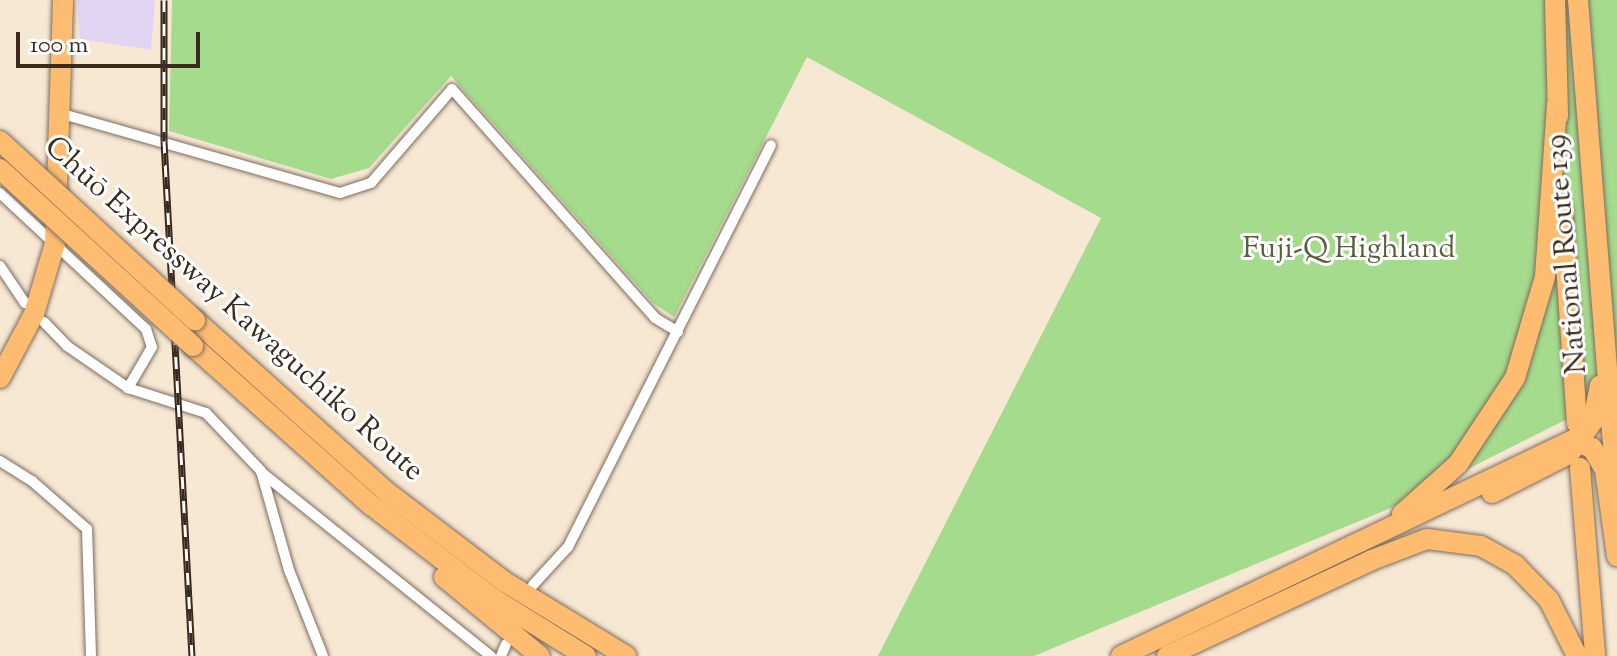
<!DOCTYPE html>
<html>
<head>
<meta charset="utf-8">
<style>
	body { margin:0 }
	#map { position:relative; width:1617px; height:656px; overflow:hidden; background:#f7e8d4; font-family:"Sorts Mill Goudy",serif }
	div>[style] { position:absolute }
	.built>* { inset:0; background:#e1d4f3 }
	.green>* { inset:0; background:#a5db8d }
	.roads { filter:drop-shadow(0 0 2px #7d6c5e) drop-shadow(0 0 2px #7d6c5e) }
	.street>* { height:10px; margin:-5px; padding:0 5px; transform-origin:5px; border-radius:5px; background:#fff }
	.highway>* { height:20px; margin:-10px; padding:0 10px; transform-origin:10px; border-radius:10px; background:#febc70 }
	.rail>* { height:7px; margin-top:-3.5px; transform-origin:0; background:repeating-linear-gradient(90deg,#fff 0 12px,#3b2a1e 0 24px); box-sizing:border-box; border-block:2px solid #3b2a1e }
	.bridges { filter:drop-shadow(0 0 2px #7d6c5e) drop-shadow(0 0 2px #7d6c5e) }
	.highway-bridge>* { height:20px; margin:-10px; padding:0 10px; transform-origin:10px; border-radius:10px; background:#febc70 }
	span { translate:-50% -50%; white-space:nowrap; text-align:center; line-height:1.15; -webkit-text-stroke:6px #fff; paint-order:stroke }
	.park-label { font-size:30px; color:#5b5f3f }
	.street-label { font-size:30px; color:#3b2a1e }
	.scale { position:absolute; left:16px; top:32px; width:184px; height:36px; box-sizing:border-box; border:4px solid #3b2a1e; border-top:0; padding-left:10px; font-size:24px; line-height:28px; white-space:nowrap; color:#3b2a1e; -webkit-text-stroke:6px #fff; paint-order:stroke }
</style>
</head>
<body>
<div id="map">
	<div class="built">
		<div style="clip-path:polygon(77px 0,155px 0,151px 50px,80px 39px)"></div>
	</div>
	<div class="green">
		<div style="clip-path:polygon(172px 0,1617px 0,1617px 394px,1386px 510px,1034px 656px,878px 656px,1101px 218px,807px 57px,674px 317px,653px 303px,451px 76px,369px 168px,331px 179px,169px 131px)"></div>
	</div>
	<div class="roads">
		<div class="street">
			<div style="left:59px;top:113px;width:292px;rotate:15.9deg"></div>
			<div style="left:340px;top:193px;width:33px;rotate:-18deg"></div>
			<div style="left:371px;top:183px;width:124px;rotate:-49.2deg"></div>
			<div style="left:452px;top:89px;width:306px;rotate:48.4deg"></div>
			<div style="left:655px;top:318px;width:27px;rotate:31deg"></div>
			<div style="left:0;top:193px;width:200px;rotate:43deg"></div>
			<div style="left:146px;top:329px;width:19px;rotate:72deg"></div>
			<div style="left:152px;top:347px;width:48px;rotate:120.3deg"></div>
			<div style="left:128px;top:388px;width:82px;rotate:17.8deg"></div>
			<div style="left:206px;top:413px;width:80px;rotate:46.5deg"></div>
			<div style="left:261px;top:471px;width:103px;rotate:74.2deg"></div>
			<div style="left:289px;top:570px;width:92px;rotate:68.4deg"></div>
			<div style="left:0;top:266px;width:45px;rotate:56deg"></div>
			<div style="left:44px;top:322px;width:33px;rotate:46deg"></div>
			<div style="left:67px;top:346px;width:74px;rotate:34.5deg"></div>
			<div style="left:0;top:461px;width:38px;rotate:32deg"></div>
			<div style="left:32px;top:481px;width:73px;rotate:41.1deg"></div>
			<div style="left:87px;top:529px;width:127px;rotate:88.2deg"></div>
			<div style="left:261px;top:472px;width:295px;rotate:38.7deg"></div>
			<div style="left:533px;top:585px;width:52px;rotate:-47.4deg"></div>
			<div style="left:568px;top:547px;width:450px;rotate:-63.2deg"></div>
			<div style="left:501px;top:656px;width:13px;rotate:-67deg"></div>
		</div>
		<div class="highway">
			<div style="left:1555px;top:0;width:116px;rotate:88.5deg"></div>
			<div style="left:1578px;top:0;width:482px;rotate:85.5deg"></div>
			<div style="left:1562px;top:208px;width:216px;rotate:86deg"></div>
			<div style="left:195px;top:320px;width:259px;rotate:41.9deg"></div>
			<div style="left:388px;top:493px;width:147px;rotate:37.3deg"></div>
			<div style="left:505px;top:582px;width:142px;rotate:31.4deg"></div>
			<div style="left:193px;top:346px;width:239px;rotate:41.8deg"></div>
			<div style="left:371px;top:505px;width:155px;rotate:37.4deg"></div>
			<div style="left:494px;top:599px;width:108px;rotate:31.8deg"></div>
			<div style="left:0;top:378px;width:72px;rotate:-62deg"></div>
			<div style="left:34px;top:314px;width:74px;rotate:-73.5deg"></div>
			<div style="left:55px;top:243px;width:243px;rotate:-88.1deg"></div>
			<div style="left:1580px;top:468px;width:189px;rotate:85.4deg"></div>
			<div style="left:1492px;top:493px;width:86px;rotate:-26.9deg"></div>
			<div style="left:1569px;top:454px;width:41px;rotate:-54deg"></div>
			<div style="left:1593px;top:421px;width:36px;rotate:-79deg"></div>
			<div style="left:1402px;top:514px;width:75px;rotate:-41.8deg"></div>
			<div style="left:1458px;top:464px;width:103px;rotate:-56.5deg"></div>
			<div style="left:1515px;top:378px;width:105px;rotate:-73.5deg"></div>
			<div style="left:1545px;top:277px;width:173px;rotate:-86deg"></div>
			<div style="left:444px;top:577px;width:124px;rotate:39.5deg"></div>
			<div style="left:1121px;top:656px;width:501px;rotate:-25.54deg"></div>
			<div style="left:1573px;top:440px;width:21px;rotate:23deg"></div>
			<div style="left:1592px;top:448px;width:26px;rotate:59deg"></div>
			<div style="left:1605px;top:470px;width:87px;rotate:82.1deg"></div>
			<div style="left:1167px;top:656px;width:226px;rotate:-25.1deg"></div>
			<div style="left:1372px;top:560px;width:59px;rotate:-20.9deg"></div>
			<div style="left:1427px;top:539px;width:54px;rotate:7.4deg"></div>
			<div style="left:1481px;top:546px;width:39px;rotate:29deg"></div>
			<div style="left:1515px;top:565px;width:49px;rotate:45.8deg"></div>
			<div style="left:1549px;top:600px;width:63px;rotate:63.4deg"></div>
		</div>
	</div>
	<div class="rail">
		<div style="left:164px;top:0;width:141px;rotate:90deg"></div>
		<div style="left:164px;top:141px;width:516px;rotate:86.89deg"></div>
	</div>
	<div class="bridges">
		<div class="highway-bridge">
			<div style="left:0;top:141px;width:265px;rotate:42.6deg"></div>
			<div style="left:0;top:169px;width:262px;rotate:42.5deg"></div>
		</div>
	</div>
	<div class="park-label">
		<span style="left:1349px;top:250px">Fuji-Q Highland</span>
	</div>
	<div class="street-label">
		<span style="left:1568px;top:254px;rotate:-95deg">National Route 139</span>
		<span style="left:233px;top:310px;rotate:42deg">Chūō Expressway Kawaguchiko Route</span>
	</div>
	<div class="scale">100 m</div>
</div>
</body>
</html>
